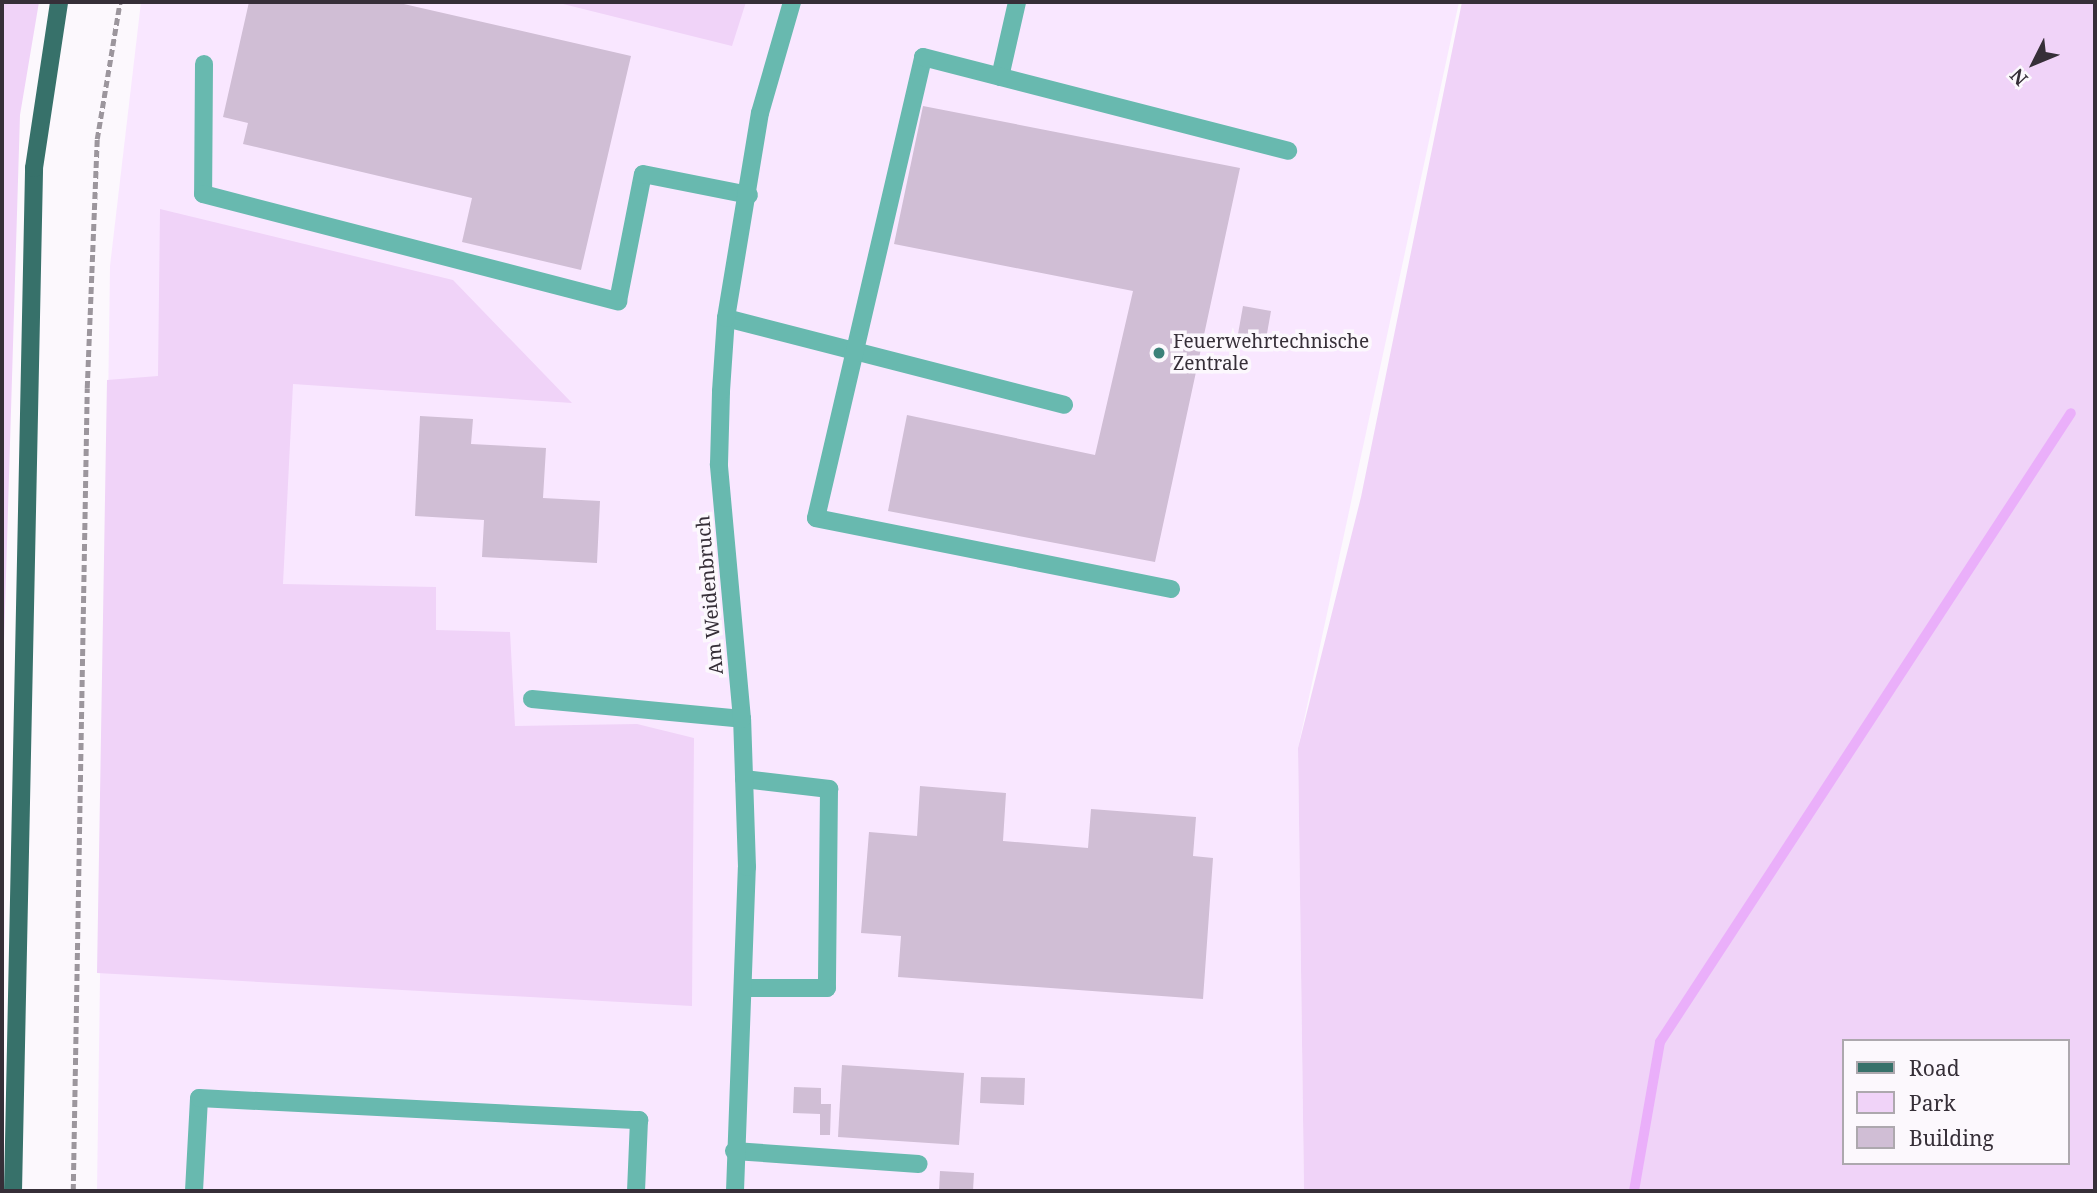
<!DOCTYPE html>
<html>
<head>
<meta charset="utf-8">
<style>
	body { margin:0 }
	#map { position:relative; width:2097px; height:1193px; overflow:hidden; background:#fcf8fd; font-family:"Noto Serif",serif }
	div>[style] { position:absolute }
	.built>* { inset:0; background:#f9e7ff }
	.green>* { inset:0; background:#f0d3f8 }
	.stream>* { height:10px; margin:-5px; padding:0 5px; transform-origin:5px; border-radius:5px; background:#eaaffa }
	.building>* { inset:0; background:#d0bed5 }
	.path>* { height:4.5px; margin-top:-2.25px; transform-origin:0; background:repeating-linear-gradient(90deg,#9c969d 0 7px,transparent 0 10.5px) }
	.minor>* { height:18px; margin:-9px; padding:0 9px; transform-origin:9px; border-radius:9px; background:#68b9af }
	.major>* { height:18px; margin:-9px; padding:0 9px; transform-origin:9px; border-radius:9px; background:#37716a }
	.dots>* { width:19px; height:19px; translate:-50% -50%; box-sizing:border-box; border:4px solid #fcf8fd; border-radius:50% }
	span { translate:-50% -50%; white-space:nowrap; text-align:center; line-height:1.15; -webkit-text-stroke:7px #fcf8fd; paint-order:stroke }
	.poi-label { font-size:19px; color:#362f38 }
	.left { translate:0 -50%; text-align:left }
	.street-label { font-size:19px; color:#362f38 }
	.frame { position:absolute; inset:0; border:4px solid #362f38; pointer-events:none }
	.legend { position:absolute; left:1842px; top:1039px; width:228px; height:126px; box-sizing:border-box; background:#fcf8fd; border:2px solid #ada8ae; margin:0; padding:9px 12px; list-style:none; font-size:21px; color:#362f38 }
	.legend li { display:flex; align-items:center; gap:14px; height:35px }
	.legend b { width:35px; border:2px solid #ada8ae }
	.north { position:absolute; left:1999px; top:28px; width:70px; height:70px; -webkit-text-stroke:5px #fcf8fd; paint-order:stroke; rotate:227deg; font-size:19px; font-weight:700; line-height:28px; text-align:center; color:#362f38 }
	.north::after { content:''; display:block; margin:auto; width:24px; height:32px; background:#362f38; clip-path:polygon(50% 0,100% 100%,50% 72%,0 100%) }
</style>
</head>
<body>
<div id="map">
	<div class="built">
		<div style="clip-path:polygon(141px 2px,1459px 2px,1298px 748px,1304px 1191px,97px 1191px,110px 266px)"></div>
	</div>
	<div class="green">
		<div style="clip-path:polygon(2px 2px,39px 2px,20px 115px,2px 707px)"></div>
		<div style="clip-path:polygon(555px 2px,746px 2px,732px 46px)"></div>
		<div style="clip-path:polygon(evenodd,1462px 2px,2095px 3px,2095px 1191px,1304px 1191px,1298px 748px,1361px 497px,1462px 2px,1843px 1041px,2067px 1041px,2067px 1163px,1843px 1163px,1843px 1041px)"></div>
		<div style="clip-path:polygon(160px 209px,453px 280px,572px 403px,293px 384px,283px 584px,436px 587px,436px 630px,510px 632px,515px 726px,637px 724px,694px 738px,692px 1006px,97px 973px,107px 380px,158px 376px)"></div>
	</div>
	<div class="stream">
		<div style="left:1634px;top:1191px;width:151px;rotate:-80.1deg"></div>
		<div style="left:1660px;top:1042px;width:751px;rotate:-56.84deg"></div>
	</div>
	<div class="building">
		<div style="clip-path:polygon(249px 2px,395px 2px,631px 56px,581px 270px,462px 242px,472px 198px,243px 144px,248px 123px,223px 117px)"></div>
		<div style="clip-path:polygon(923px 106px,1240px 168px,1155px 562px,888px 511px,907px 415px,1095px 455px,1133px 291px,894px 244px)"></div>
		<div style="clip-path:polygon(1243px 306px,1271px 311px,1266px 339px,1238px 334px)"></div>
		<div style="clip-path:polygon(420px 416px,473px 419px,471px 444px,546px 448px,543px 498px,600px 501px,597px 563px,482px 557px,484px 520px,415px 516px)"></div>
		<div style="clip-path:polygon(920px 786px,1006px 793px,1003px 841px,1088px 848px,1091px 809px,1196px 817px,1193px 856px,1213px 858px,1203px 999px,898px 977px,901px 936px,861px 933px,869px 832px,917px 836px)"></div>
		<div style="clip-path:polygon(842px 1065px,964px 1073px,959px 1145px,838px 1137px)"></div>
		<div style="clip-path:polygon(981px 1077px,1025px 1078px,1024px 1105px,980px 1103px)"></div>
		<div style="clip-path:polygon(794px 1087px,821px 1088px,821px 1104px,831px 1104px,830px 1135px,820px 1135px,820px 1114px,793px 1113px)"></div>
		<div style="clip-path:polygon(940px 1171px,974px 1173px,973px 1191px,939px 1191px)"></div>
	</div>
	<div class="path">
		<div style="left:73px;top:1191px;width:803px;rotate:-89deg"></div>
		<div style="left:87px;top:388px;width:249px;rotate:-87.7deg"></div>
		<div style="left:97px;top:139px;width:139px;rotate:-80.5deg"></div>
	</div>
	<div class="minor">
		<div style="left:204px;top:64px;width:130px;rotate:90.4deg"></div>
		<div style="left:203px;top:194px;width:429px;rotate:14.5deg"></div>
		<div style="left:618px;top:301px;width:129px;rotate:-78.9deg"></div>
		<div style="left:643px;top:174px;width:108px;rotate:11.2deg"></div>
		<div style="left:1000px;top:77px;width:77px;rotate:-77.2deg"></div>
		<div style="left:726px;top:318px;width:349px;rotate:14.4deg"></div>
		<div style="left:1171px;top:589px;width:362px;rotate:-168.7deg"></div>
		<div style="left:816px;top:518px;width:473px;rotate:-76.9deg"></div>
		<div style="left:923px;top:57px;width:377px;rotate:14.4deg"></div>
		<div style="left:532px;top:699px;width:211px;rotate:5.4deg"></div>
		<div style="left:744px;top:779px;width:86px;rotate:6.7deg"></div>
		<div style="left:829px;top:789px;width:199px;rotate:90.6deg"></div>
		<div style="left:827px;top:988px;width:83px;rotate:180deg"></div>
		<div style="left:734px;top:1151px;width:185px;rotate:4deg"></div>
		<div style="left:194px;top:1191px;width:93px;rotate:-86.9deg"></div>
		<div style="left:199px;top:1098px;width:441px;rotate:2.9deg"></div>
		<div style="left:639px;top:1120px;width:71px;rotate:92.4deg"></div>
		<div style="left:735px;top:1191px;width:324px;rotate:-87.9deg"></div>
		<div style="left:747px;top:867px;width:148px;rotate:-91.9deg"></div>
		<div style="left:742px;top:719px;width:256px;rotate:-95.2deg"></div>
		<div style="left:719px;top:464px;width:73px;rotate:-88.4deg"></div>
		<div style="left:721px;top:391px;width:73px;rotate:-86.1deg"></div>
		<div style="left:726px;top:318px;width:208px;rotate:-80.6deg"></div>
		<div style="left:760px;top:113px;width:116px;rotate:-73.9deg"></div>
	</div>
	<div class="major">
		<div style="left:13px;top:1191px;width:1023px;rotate:-88.82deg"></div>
		<div style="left:34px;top:168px;width:168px;rotate:-81.4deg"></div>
	</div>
	<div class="dots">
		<div style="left:1159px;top:353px;background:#3b8179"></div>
	</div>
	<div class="poi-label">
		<span class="left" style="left:1173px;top:353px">Feuerwehrtechnische<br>Zentrale</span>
	</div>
	<div class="street-label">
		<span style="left:710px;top:595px;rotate:-95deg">Am Weidenbruch</span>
	</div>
	<div class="frame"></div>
	<ul class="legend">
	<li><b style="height:9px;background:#37716a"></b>Road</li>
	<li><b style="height:19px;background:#f0d3f8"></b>Park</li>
	<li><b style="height:19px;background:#d0bed5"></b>Building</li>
	</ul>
	<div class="north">N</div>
</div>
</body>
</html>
